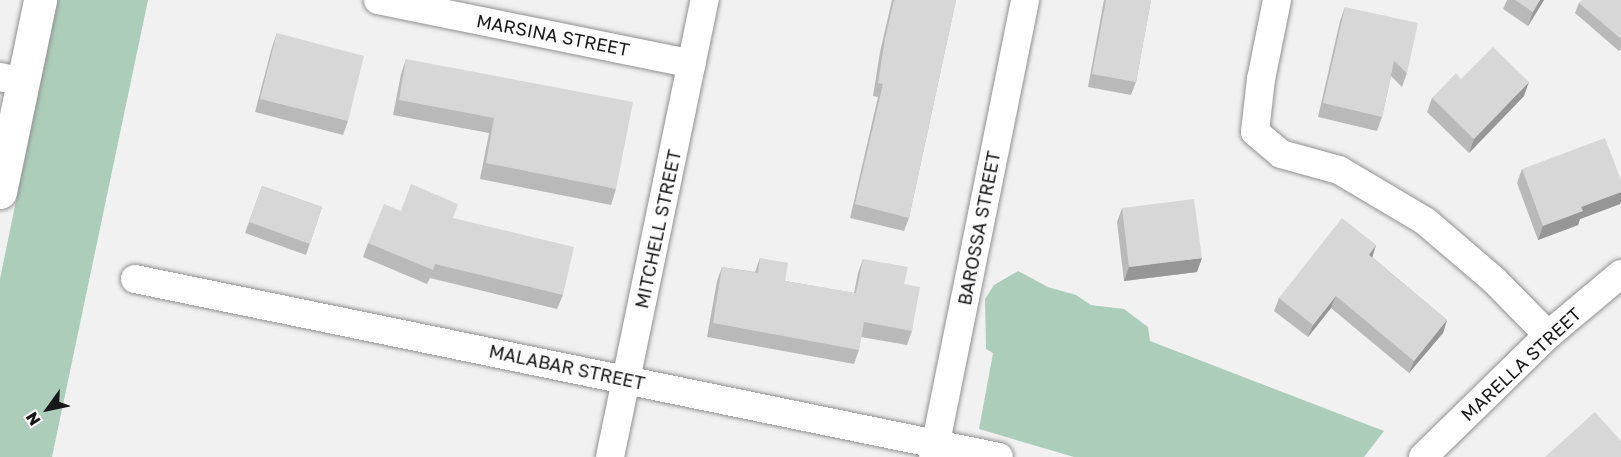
<!DOCTYPE html>
<html>
<head>
<meta charset="utf-8">
<style>
	body { margin:0 }
	#map { position:relative; width:1621px; height:457px; overflow:hidden; background:#f1f1f2; font-family:"Golos Text",sans-serif }
	div>[style] { position:absolute }
	.green>* { inset:0; background:#adcdbb }
	.roads { filter:drop-shadow(0 0 2px #919192) drop-shadow(0 0 2px #919192) }
	.street>* { height:28px; margin:-14px; padding:0 14px; transform-origin:14px; border-radius:14px; background:#fff }
	.secondary>* { height:33px; margin:-16.5px; padding:0 16.5px; transform-origin:16.5px; border-radius:16.5px; background:#fff }
	.wall>* { inset:0; background:#bab9b9 }
	.shaded-wall>* { inset:0; background:#979696 }
	.building>* { inset:0; background:#d8d7d7 }
	span { translate:-50% -50%; white-space:nowrap; text-align:center; line-height:1.15; -webkit-text-stroke:6px #fff; paint-order:stroke }
	.street-label { font-size:18px; color:#181819 }
	.north { position:absolute; left:18px; top:379px; width:60px; height:60px; -webkit-text-stroke:4px #fff; paint-order:stroke; rotate:237deg; font-size:16px; font-weight:700; line-height:24px; text-align:center; color:#181819 }
	.north::after { content:''; display:block; margin:auto; width:21px; height:27px; background:#181819; clip-path:polygon(50% 0,100% 100%,50% 72%,0 100%) }
</style>
</head>
<body>
<div id="map">
	<div class="green">
		<div style="clip-path:polygon(57px 0,148px 0,52px 457px,0 457px,0 279px)"></div>
		<div style="clip-path:polygon(1018px 271px,1048px 287px,1076px 295px,1091px 305px,1124px 309px,1148px 327px,1150px 341px,1384px 431px,1364px 457px,1074px 457px,979px 429px,993px 353px,986px 349px,985px 299px,994px 285px)"></div>
	</div>
	<div class="roads">
		<div class="street">
			<div style="left:378px;top:0;width:320px;rotate:11.5deg"></div>
			<div style="left:1277px;top:0;width:81px;rotate:101.4deg"></div>
			<div style="left:1261px;top:79px;width:53px;rotate:96.5deg"></div>
			<div style="left:1255px;top:132px;width:34px;rotate:40deg"></div>
			<div style="left:1281px;top:154px;width:60px;rotate:15.4deg"></div>
			<div style="left:1339px;top:170px;width:100px;rotate:30.7deg"></div>
			<div style="left:1425px;top:221px;width:91px;rotate:40.5deg"></div>
			<div style="left:1494px;top:280px;width:77px;rotate:45.5deg"></div>
			<div style="left:0;top:77px;width:24px;rotate:12deg"></div>
			<div style="left:135px;top:279px;width:882px;rotate:11.64deg"></div>
			<div style="left:610px;top:457px;width:467px;rotate:-78.3deg"></div>
			<div style="left:933px;top:457px;width:466px;rotate:-78.6deg"></div>
			<div style="left:1423px;top:457px;width:175px;rotate:-44.3deg"></div>
			<div style="left:1548px;top:335px;width:95px;rotate:-39.9deg"></div>
		</div>
		<div class="secondary">
			<div style="left:0;top:192px;width:196px;rotate:-78.2deg"></div>
		</div>
	</div>
	<div class="wall">
		<div style="clip-path:polygon(892px 0,956px 0,909px 218px,904px 231px,850px 218px,878px 97px,873px 96px,880px 52px)"></div>
		<div style="clip-path:polygon(1104px 0,1151px 0,1136px 82px,1131px 95px,1088px 87px)"></div>
		<div style="clip-path:polygon(1507px 0,1544px 0,1528px 26px,1503px 9px)"></div>
		<div style="clip-path:polygon(1621px 0,1621px 49px,1619px 51px,1575px 13px,1579px 3px)"></div>
		<div style="clip-path:polygon(1345px 7px,1407px 73px,1402px 87px,1391px 76px,1382px 117px,1377px 131px,1318px 117px,1340px 21px)"></div>
		<div style="clip-path:polygon(277px 33px,348px 121px,343px 135px,255px 112px,272px 47px)"></div>
		<div style="clip-path:polygon(406px 59px,616px 189px,611px 205px,480px 179px,489px 133px,393px 115px,401px 74px)"></div>
		<div style="clip-path:polygon(1461px 79px,1524px 96px,1469px 153px,1427px 112px,1432px 98px)"></div>
		<div style="clip-path:polygon(1522px 169px,1621px 180px,1621px 201px,1620px 204px,1580px 219px,1578px 225px,1538px 240px,1517px 183px)"></div>
		<div style="clip-path:polygon(262px 186px,322px 207px,306px 255px,245px 233px)"></div>
		<div style="clip-path:polygon(1122px 208px,1197px 272px,1124px 281px,1117px 222px)"></div>
		<div style="clip-path:polygon(453px 218px,563px 295px,557px 309px,430px 278px,427px 284px,363px 257px,368px 243px)"></div>
		<div style="clip-path:polygon(1376px 245px,1372px 257px,1447px 320px,1443px 333px,1409px 373px,1331px 308px,1308px 337px,1274px 311px,1279px 298px)"></div>
		<div style="clip-path:polygon(760px 258px,785px 281px,854px 293px,858px 273px,863px 259px,904px 284px,912px 331px,907px 345px,861px 337px,859px 350px,854px 364px,707px 337px,717px 281px,722px 267px,755px 272px)"></div>
	</div>
	<div class="shaded-wall">
		<div style="clip-path:polygon(1540px 0,1544px 0,1528px 26px,1533px 12px)"></div>
		<div style="clip-path:polygon(1529px 82px,1524px 96px,1469px 153px,1474px 139px)"></div>
		<div style="clip-path:polygon(1621px 192px,1621px 201px,1620px 204px,1580px 219px,1578px 225px,1538px 240px,1543px 226px,1581px 207px)"></div>
		<div style="clip-path:polygon(1376px 245px,1372px 258px,1369px 255px)"></div>
		<div style="clip-path:polygon(1202px 258px,1197px 272px,1124px 281px,1129px 267px)"></div>
		<div style="clip-path:polygon(1336px 296px,1331px 308px,1308px 337px,1313px 325px)"></div>
		<div style="clip-path:polygon(1447px 320px,1443px 333px,1409px 373px,1414px 361px)"></div>
	</div>
	<div class="building">
		<div style="clip-path:polygon(894px 0,956px 0,909px 218px,855px 204px,883px 84px,878px 83px,885px 39px)"></div>
		<div style="clip-path:polygon(1106px 0,1151px 0,1136px 82px,1092px 74px)"></div>
		<div style="clip-path:polygon(1515px 0,1540px 0,1533px 12px)"></div>
		<div style="clip-path:polygon(1582px 0,1621px 0,1621px 39px,1579px 3px)"></div>
		<div style="clip-path:polygon(1345px 7px,1418px 23px,1407px 73px,1394px 61px,1382px 117px,1323px 103px)"></div>
		<div style="clip-path:polygon(277px 33px,364px 56px,348px 121px,260px 99px)"></div>
		<div style="clip-path:polygon(1493px 47px,1529px 82px,1474px 139px,1432px 98px,1456px 73px,1461px 79px)"></div>
		<div style="clip-path:polygon(406px 59px,633px 102px,616px 189px,486px 163px,494px 118px,399px 100px)"></div>
		<div style="clip-path:polygon(1605px 138px,1621px 180px,1621px 192px,1581px 207px,1583px 211px,1543px 226px,1522px 169px)"></div>
		<div style="clip-path:polygon(411px 184px,458px 204px,453px 218px,574px 247px,563px 295px,435px 264px,433px 270px,368px 243px,384px 204px,401px 211px)"></div>
		<div style="clip-path:polygon(262px 186px,322px 207px,310px 244px,249px 222px)"></div>
		<div style="clip-path:polygon(1194px 199px,1202px 258px,1129px 267px,1122px 208px)"></div>
		<div style="clip-path:polygon(1342px 218px,1376px 245px,1369px 255px,1447px 320px,1414px 361px,1336px 296px,1313px 325px,1279px 298px)"></div>
		<div style="clip-path:polygon(760px 258px,788px 263px,785px 281px,856px 293px,863px 259px,908px 267px,904px 284px,920px 287px,912px 331px,864px 322px,859px 350px,713px 323px,722px 267px,758px 273px)"></div>
		<div style="clip-path:polygon(1595px 412px,1621px 441px,1621px 457px,1545px 457px)"></div>
	</div>
	<div class="street-label">
		<span style="left:553px;top:35px;rotate:11deg">MARSINA STREET</span>
		<span style="left:979px;top:228px;rotate:-79deg">BAROSSA STREET</span>
		<span style="left:658px;top:229px;rotate:-78deg">MITCHELL STREET</span>
		<span style="left:1521px;top:364px;rotate:-43deg">MARELLA STREET</span>
		<span style="left:567px;top:367px;rotate:12deg">MALABAR STREET</span>
	</div>
	<div class="north">N</div>
</div>
</body>
</html>
